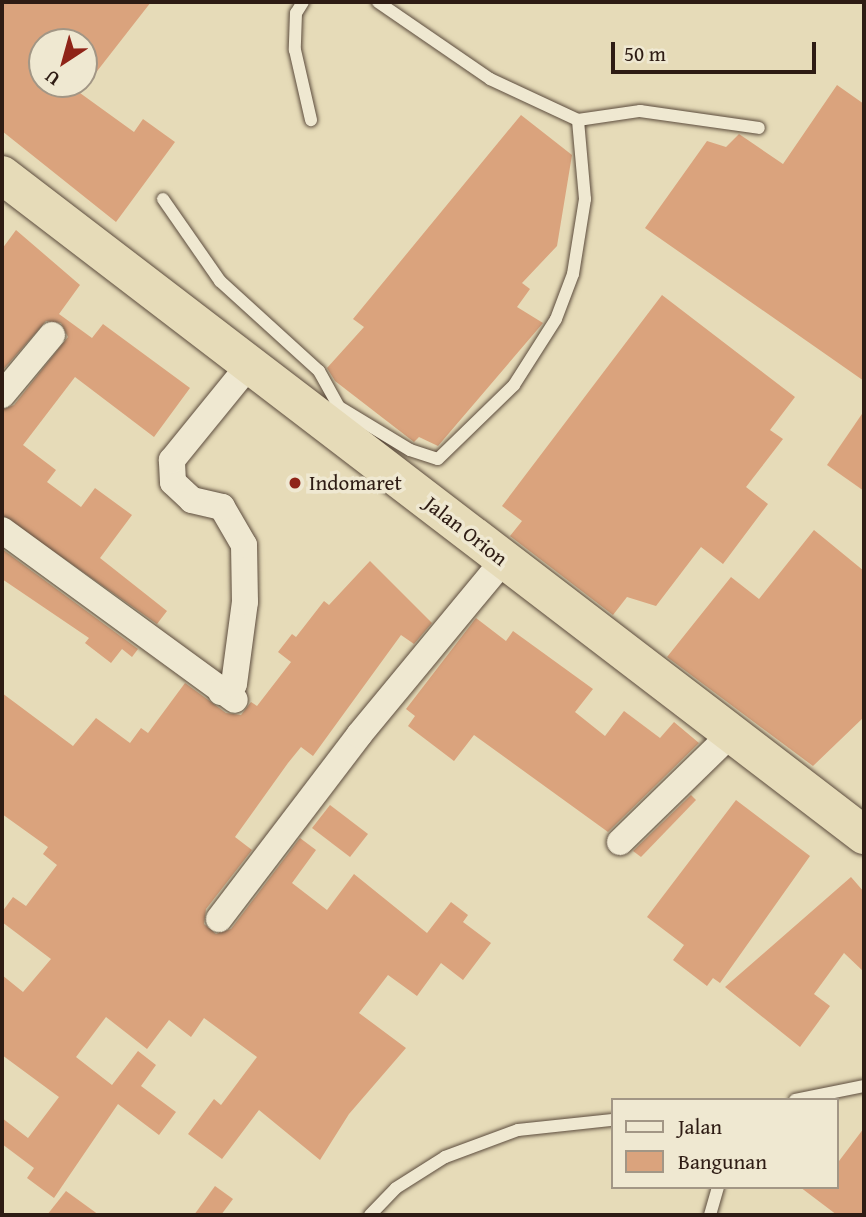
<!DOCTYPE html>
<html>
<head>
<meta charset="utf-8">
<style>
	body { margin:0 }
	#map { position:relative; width:866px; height:1217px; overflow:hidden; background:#e6dbb8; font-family:"Gentium Book Plus",serif }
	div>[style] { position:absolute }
	.building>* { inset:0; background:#daa37d }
	.roads { filter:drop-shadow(0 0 2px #5c4c3d) drop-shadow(0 0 2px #5c4c3d) }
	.lane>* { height:12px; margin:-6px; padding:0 6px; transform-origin:6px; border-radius:6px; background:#efe8d1 }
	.street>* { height:26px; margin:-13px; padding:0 13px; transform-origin:13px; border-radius:13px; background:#efe8d1 }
	.highway>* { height:38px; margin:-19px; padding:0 19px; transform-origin:19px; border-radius:19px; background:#e6dbb8 }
	.dots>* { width:19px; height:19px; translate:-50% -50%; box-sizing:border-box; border:4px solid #efe8d1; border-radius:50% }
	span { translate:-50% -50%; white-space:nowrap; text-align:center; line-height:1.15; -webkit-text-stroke:7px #efe8d1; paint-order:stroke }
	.poi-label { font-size:21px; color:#2e1c14 }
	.left { translate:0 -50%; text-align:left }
	.street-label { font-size:21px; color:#2e1c14 }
	.frame { position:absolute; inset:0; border:4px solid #2e1c14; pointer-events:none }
	.legend { position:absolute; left:611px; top:1098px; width:228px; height:91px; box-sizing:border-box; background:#efe8d1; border:2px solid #a29685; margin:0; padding:9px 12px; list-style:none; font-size:21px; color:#2e1c14 }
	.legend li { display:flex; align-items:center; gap:14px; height:35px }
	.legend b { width:35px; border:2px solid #a29685 }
	.north { position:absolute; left:28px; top:28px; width:70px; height:70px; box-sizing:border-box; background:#efe8d1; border:2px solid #a29685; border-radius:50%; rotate:216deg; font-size:19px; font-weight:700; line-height:28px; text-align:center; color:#2e1c14 }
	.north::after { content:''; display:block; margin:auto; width:24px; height:32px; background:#8f2418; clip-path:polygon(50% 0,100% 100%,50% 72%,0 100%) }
	.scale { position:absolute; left:611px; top:42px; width:205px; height:32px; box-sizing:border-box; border:4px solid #2e1c14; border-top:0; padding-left:9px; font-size:21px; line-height:24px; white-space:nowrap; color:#2e1c14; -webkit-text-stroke:5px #efe8d1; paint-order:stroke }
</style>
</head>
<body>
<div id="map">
	<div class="building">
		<div style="clip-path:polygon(evenodd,2px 2px,151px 2px,80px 93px,134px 132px,143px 119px,175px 142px,116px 222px,2px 131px,2px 2px,42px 42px,84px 42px,84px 84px,42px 84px,42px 42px)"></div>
		<div style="clip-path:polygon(837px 85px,864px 104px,864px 381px,645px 228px,707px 141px,726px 147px,739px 134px,783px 164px)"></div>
		<div style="clip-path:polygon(521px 115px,572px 155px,557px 246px,522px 283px,530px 289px,517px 307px,543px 323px,438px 446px,419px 437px,414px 442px,335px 381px,327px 368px,364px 327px,353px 319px)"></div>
		<div style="clip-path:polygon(16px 230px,80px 285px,59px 314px,92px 338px,103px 324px,190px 388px,154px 437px,75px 377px,23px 445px,56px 470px,47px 482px,81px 507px,95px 488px,132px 515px,100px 558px,167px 611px,157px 624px,2px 515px,2px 410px,14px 405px,68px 337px,61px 323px,46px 321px,2px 371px,2px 249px)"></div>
		<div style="clip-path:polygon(662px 295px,795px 397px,770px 430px,783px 439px,746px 487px,768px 504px,723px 564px,701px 547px,656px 606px,627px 597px,613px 615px,510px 536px,522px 521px,502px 506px)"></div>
		<div style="clip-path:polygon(864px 411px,864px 491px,827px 465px)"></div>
		<div style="clip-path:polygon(814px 530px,864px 571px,864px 717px,813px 766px,667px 657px,731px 577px,759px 599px)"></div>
		<div style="clip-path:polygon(2px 549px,138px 649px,132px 657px,122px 649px,111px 663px,85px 643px,89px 638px,2px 579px)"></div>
		<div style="clip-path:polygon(370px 561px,432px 623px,414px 644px,401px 635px,313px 756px,301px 747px,288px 763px,235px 837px,252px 850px,206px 909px,204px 924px,216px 934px,231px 929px,300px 838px,316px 850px,292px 883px,327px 910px,354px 874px,427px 933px,451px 902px,468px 915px,463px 922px,491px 943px,463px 980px,441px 963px,417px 996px,388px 975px,359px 1013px,406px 1048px,349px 1114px,320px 1160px,259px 1110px,222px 1159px,188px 1134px,214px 1099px,221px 1105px,257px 1057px,204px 1018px,191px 1037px,169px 1020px,147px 1049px,106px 1017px,76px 1057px,112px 1085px,138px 1051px,156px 1065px,141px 1086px,176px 1112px,159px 1135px,118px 1104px,54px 1198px,27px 1178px,34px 1168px,2px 1144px,2px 1118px,28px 1138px,59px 1097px,2px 1055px,2px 975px,23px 992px,51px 959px,2px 922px,2px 912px,13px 897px,26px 906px,57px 865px,43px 854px,48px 847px,2px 814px,2px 693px,73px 746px,96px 718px,130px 743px,141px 728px,148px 733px,185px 683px,226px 713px,241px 715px,251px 702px,257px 706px,291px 662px,278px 652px,292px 634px,296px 637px,324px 601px,329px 605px)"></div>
		<div style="clip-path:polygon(476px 618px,506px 641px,513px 631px,593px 689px,575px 712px,605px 736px,624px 711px,660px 738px,674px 722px,699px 743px,608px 832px,474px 735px,454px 761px,408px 726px,415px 716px,406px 709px)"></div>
		<div style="clip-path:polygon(691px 795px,696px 800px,641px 857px,633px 851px)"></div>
		<div style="clip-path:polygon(736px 800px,810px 856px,720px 983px,713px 978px,707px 986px,673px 960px,684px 945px,647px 917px)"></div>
		<div style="clip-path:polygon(330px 805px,368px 834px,350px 857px,312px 828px)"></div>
		<div style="clip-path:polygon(851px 877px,864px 892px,864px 972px,844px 953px,814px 994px,830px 1006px,800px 1047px,725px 987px)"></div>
		<div style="clip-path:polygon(864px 1128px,864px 1215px,837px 1215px,800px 1187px,836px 1187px,836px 1165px)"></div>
		<div style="clip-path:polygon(215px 1186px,233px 1199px,221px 1215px,194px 1215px)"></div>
		<div style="clip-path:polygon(66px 1191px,99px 1215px,47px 1215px)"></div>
	</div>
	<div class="roads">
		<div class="lane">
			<div style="left:303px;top:2px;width:13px;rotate:122deg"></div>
			<div style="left:296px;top:13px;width:37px;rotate:92deg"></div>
			<div style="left:295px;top:50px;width:72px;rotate:77.1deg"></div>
			<div style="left:378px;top:2px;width:136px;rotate:34.5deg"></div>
			<div style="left:490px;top:79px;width:97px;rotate:25deg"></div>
			<div style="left:578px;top:120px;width:63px;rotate:-8.3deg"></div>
			<div style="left:640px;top:111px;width:120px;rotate:8.1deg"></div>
			<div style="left:163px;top:199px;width:100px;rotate:55.2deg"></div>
			<div style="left:220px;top:281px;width:134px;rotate:42.3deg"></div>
			<div style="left:319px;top:371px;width:41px;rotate:60.9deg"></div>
			<div style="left:323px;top:414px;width:17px;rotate:-24deg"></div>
			<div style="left:339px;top:407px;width:83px;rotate:31.2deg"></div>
			<div style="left:410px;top:450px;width:29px;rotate:18deg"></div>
			<div style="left:438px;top:459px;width:106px;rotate:-44.2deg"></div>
			<div style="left:514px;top:385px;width:78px;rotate:-57.5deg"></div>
			<div style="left:556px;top:319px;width:48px;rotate:-69.3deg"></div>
			<div style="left:573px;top:274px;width:76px;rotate:-80.9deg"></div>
			<div style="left:585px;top:199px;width:79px;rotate:-95.1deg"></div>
			<div style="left:795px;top:1100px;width:70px;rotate:-11.5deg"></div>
			<div style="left:370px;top:1215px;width:37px;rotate:-46deg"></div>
			<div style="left:396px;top:1188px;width:58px;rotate:-32.3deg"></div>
			<div style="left:445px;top:1157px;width:78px;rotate:-20.3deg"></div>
			<div style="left:518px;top:1130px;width:95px;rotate:-6.1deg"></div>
			<div style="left:710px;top:1215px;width:29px;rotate:-74deg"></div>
		</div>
		<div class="street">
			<div style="left:2px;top:395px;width:78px;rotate:-50.2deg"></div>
			<div style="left:2px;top:530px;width:288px;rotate:36.1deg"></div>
			<div style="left:221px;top:692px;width:15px;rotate:-32deg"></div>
			<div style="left:234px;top:684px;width:83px;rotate:-82.4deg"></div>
			<div style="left:245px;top:602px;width:57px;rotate:-91deg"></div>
			<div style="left:244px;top:545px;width:44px;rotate:-120.1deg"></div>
			<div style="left:222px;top:507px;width:31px;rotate:-167deg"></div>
			<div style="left:192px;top:500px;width:26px;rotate:-137deg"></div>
			<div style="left:173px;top:482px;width:22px;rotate:-93deg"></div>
			<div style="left:172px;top:460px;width:124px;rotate:-50.9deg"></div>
			<div style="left:620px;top:842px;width:158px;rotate:-44.2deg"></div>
			<div style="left:219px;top:919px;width:231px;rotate:-52.7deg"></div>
			<div style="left:359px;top:735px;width:227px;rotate:-50.4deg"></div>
		</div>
		<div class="highway">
			<div style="left:2px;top:175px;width:1086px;rotate:37.44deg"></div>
		</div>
	</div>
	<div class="dots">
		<div style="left:295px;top:483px;background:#8f2418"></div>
	</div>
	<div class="poi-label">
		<span class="left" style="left:309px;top:483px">Indomaret</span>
	</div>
	<div class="street-label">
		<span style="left:466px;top:531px;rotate:38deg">Jalan Orion</span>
	</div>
	<div class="frame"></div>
	<ul class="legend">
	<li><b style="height:9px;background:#efe8d1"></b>Jalan</li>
	<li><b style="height:19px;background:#daa37d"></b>Bangunan</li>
	</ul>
	<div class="north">U</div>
	<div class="scale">50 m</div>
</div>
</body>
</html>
